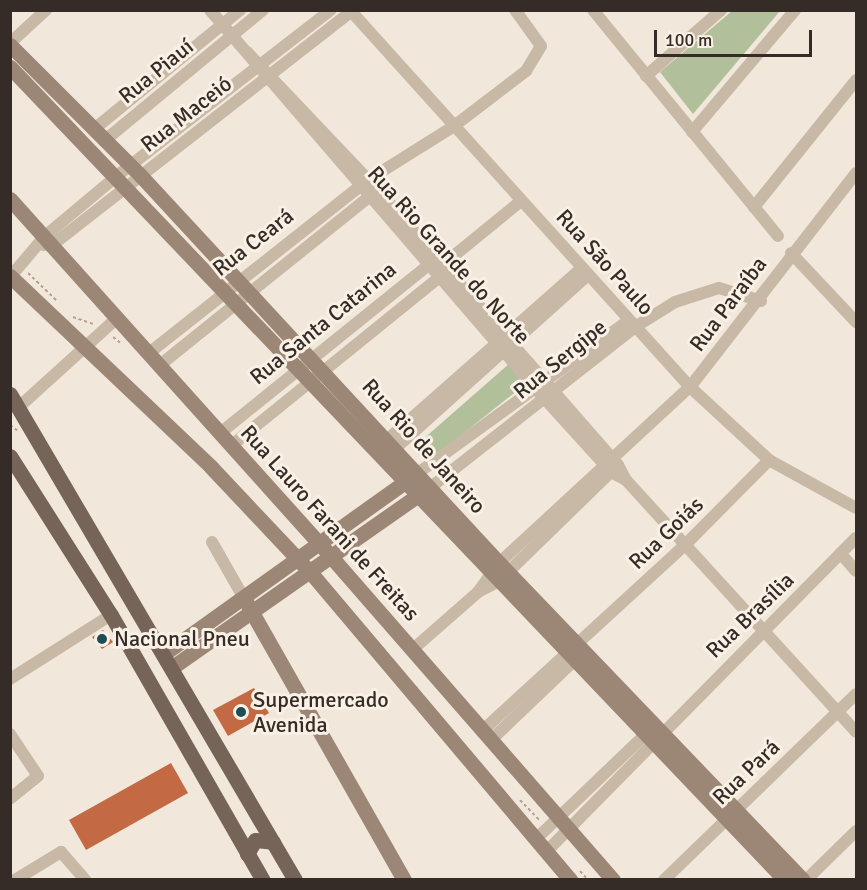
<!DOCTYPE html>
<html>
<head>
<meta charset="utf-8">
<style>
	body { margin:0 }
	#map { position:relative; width:867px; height:890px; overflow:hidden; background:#f1e7da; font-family:Signika,sans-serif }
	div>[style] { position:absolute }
	.green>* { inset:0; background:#b1bf9a }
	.building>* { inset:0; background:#c36a45 }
	.path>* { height:2px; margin-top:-1px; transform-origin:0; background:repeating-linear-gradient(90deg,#b4a290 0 3px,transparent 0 6px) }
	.street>* { height:12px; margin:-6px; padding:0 6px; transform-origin:6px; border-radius:6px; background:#c8b8a6 }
	.secondary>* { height:15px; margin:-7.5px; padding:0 7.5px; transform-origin:7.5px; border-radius:7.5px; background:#9c8777 }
	.primary>* { height:15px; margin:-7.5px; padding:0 7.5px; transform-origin:7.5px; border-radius:7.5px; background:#766458 }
	.dots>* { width:16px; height:16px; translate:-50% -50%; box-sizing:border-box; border:3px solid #f9f1e6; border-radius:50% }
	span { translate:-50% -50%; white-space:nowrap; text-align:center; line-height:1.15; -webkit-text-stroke:6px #f9f1e6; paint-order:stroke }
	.street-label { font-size:22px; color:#352c27 }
	.poi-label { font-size:22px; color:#352c27 }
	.left { translate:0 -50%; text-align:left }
	.frame { position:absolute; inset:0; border:12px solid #352c27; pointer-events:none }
	.scale { position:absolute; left:654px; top:30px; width:158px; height:27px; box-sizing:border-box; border:3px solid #352c27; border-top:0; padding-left:8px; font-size:18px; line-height:21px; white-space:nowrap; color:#352c27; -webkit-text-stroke:4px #f9f1e6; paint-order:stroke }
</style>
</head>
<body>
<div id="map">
	<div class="green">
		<div style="clip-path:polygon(732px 11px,780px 11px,693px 114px,660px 72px)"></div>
		<div style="clip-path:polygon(511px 362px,528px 382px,426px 463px,413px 448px)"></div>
	</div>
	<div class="building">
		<div style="clip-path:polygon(103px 630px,113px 642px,102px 649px,92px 637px)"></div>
		<div style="clip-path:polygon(254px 688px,269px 713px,228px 736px,213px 710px)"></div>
		<div style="clip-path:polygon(171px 763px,188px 793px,86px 850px,69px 820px)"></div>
	</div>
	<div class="path">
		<div style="left:28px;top:273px;width:39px;rotate:44deg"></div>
		<div style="left:73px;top:317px;width:21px;rotate:19deg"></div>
		<div style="left:113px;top:337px;width:11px;rotate:38deg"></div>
		<div style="left:10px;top:425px;width:10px;rotate:37deg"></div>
		<div style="left:520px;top:800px;width:30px;rotate:46deg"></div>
		<div style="left:580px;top:871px;width:12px;rotate:48deg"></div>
	</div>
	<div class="street">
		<div style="left:210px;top:10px;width:512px;rotate:49.28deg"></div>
		<div style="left:544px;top:398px;width:100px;rotate:47.8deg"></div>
		<div style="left:611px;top:472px;width:17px;rotate:28deg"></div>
		<div style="left:350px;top:10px;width:508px;rotate:47.95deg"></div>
		<div style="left:690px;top:387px;width:108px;rotate:42.7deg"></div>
		<div style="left:769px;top:460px;width:99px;rotate:28.9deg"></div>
		<div style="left:593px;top:10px;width:292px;rotate:50.7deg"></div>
		<div style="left:10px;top:43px;width:49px;rotate:-42.5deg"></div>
		<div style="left:247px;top:52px;width:190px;rotate:46.5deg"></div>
		<div style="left:378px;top:190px;width:365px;rotate:48.9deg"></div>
		<div style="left:618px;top:465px;width:17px;rotate:62deg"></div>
		<div style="left:626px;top:480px;width:341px;rotate:47.6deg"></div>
		<div style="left:646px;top:76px;width:100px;rotate:-41.3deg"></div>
		<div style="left:93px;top:130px;width:190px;rotate:-39.2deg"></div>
		<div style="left:692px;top:132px;width:160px;rotate:-49.8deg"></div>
		<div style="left:104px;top:141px;width:206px;rotate:-39.5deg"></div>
		<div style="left:754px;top:207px;width:163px;rotate:-51.2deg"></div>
		<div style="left:44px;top:245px;width:17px;rotate:-21deg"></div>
		<div style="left:60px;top:239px;width:372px;rotate:-38deg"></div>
		<div style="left:791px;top:253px;width:95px;rotate:46.7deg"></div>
		<div style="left:11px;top:276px;width:52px;rotate:-49.6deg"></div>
		<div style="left:45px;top:236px;width:95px;rotate:-39.9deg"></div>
		<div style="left:118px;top:175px;width:269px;rotate:-37.8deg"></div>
		<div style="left:149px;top:353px;width:279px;rotate:-38.3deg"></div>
		<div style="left:368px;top:180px;width:102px;rotate:-32.1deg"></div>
		<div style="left:454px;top:126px;width:91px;rotate:-37.4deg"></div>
		<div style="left:526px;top:71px;width:29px;rotate:-59deg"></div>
		<div style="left:541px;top:46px;width:44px;rotate:-125.8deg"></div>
		<div style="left:160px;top:365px;width:275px;rotate:-38.8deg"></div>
		<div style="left:20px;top:406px;width:131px;rotate:-42.2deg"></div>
		<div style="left:219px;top:434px;width:277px;rotate:-38.9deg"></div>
		<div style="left:231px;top:446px;width:279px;rotate:-39deg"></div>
		<div style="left:448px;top:270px;width:18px;rotate:-63deg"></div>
		<div style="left:456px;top:254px;width:84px;rotate:-39.2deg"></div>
		<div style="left:380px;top:446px;width:269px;rotate:-41.4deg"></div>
		<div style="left:388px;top:455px;width:269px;rotate:-42deg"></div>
		<div style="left:418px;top:473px;width:259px;rotate:-35.9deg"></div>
		<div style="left:431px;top:487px;width:259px;rotate:-38.1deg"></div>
		<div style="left:635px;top:327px;width:47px;rotate:-32deg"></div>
		<div style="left:675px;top:302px;width:46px;rotate:-17.7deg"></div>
		<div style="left:719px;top:288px;width:44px;rotate:17.2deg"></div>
		<div style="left:212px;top:542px;width:67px;rotate:60.4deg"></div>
		<div style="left:842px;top:555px;width:21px;rotate:49deg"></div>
		<div style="left:478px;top:592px;width:36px;rotate:-54deg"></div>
		<div style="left:499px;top:563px;width:260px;rotate:-42.7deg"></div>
		<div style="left:690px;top:387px;width:271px;rotate:-52.2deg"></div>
		<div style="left:412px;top:650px;width:88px;rotate:-41.3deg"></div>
		<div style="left:478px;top:592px;width:22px;rotate:-27deg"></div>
		<div style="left:498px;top:582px;width:163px;rotate:-44.3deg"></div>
		<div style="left:10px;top:679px;width:120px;rotate:-32.4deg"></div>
		<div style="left:482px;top:731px;width:274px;rotate:-42.5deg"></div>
		<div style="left:684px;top:546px;width:121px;rotate:-45.3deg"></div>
		<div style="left:10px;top:734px;width:50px;rotate:56.3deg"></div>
		<div style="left:38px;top:776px;width:36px;rotate:141deg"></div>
		<div style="left:490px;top:741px;width:124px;rotate:-43.7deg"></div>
		<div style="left:536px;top:839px;width:159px;rotate:-43.7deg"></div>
		<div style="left:547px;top:851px;width:440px;rotate:-45.4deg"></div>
		<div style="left:15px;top:880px;width:54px;rotate:-31.3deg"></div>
		<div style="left:61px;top:852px;width:37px;rotate:49deg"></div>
		<div style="left:664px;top:880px;width:267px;rotate:-44.1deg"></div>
		<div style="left:806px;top:880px;width:70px;rotate:-44.4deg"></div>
	</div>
	<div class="secondary">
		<div style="left:10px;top:45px;width:185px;rotate:45deg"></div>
		<div style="left:141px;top:176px;width:527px;rotate:47.23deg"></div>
		<div style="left:499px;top:563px;width:439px;rotate:46.2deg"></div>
		<div style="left:10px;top:67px;width:1123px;rotate:46.37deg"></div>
		<div style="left:10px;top:199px;width:464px;rotate:48.1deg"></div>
		<div style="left:320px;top:544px;width:446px;rotate:48.9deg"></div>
		<div style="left:10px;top:276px;width:277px;rotate:43.5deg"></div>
		<div style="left:211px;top:467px;width:146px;rotate:46.7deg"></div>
		<div style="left:311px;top:573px;width:402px;rotate:49.8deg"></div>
		<div style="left:245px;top:600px;width:322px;rotate:60.4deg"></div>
		<div style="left:165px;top:653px;width:303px;rotate:-35.5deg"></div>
		<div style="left:174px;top:666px;width:305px;rotate:-35deg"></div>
	</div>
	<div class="primary">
		<div style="left:10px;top:394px;width:563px;rotate:59.61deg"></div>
		<div style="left:10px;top:456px;width:188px;rotate:57.6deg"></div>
		<div style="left:111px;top:615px;width:305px;rotate:60.2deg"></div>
		<div style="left:247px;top:854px;width:16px;rotate:-60deg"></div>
		<div style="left:255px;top:840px;width:18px;rotate:6deg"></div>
	</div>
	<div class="dots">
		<div style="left:102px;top:639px;background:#1d4e55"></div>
		<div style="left:241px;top:712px;background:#1d4e55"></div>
	</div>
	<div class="street-label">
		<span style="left:156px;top:71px;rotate:-39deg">Rua Piauí</span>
		<span style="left:186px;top:114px;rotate:-38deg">Rua Maceió</span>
		<span style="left:253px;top:242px;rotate:-38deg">Rua Ceará</span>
		<span style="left:449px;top:255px;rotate:48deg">Rua Rio Grande do Norte</span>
		<span style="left:605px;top:262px;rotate:48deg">Rua São Paulo</span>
		<span style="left:728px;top:304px;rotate:-53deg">Rua Paraíba</span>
		<span style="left:323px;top:323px;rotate:-39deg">Rua Santa Catarina</span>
		<span style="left:560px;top:359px;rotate:-39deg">Rua Sergipe</span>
		<span style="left:424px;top:446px;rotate:48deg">Rua Rio de Janeiro</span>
		<span style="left:330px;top:523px;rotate:48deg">Rua Lauro Farani de Freitas</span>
		<span style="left:666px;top:533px;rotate:-44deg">Rua Goiás</span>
		<span style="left:750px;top:615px;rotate:-44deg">Rua Brasília</span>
		<span style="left:746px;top:772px;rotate:-44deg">Rua Pará</span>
	</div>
	<div class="poi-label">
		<span class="left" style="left:114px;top:639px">Nacional Pneu</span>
		<span class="left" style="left:253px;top:712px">Supermercado<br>Avenida</span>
	</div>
	<div class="frame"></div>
	<div class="scale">100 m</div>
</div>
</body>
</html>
